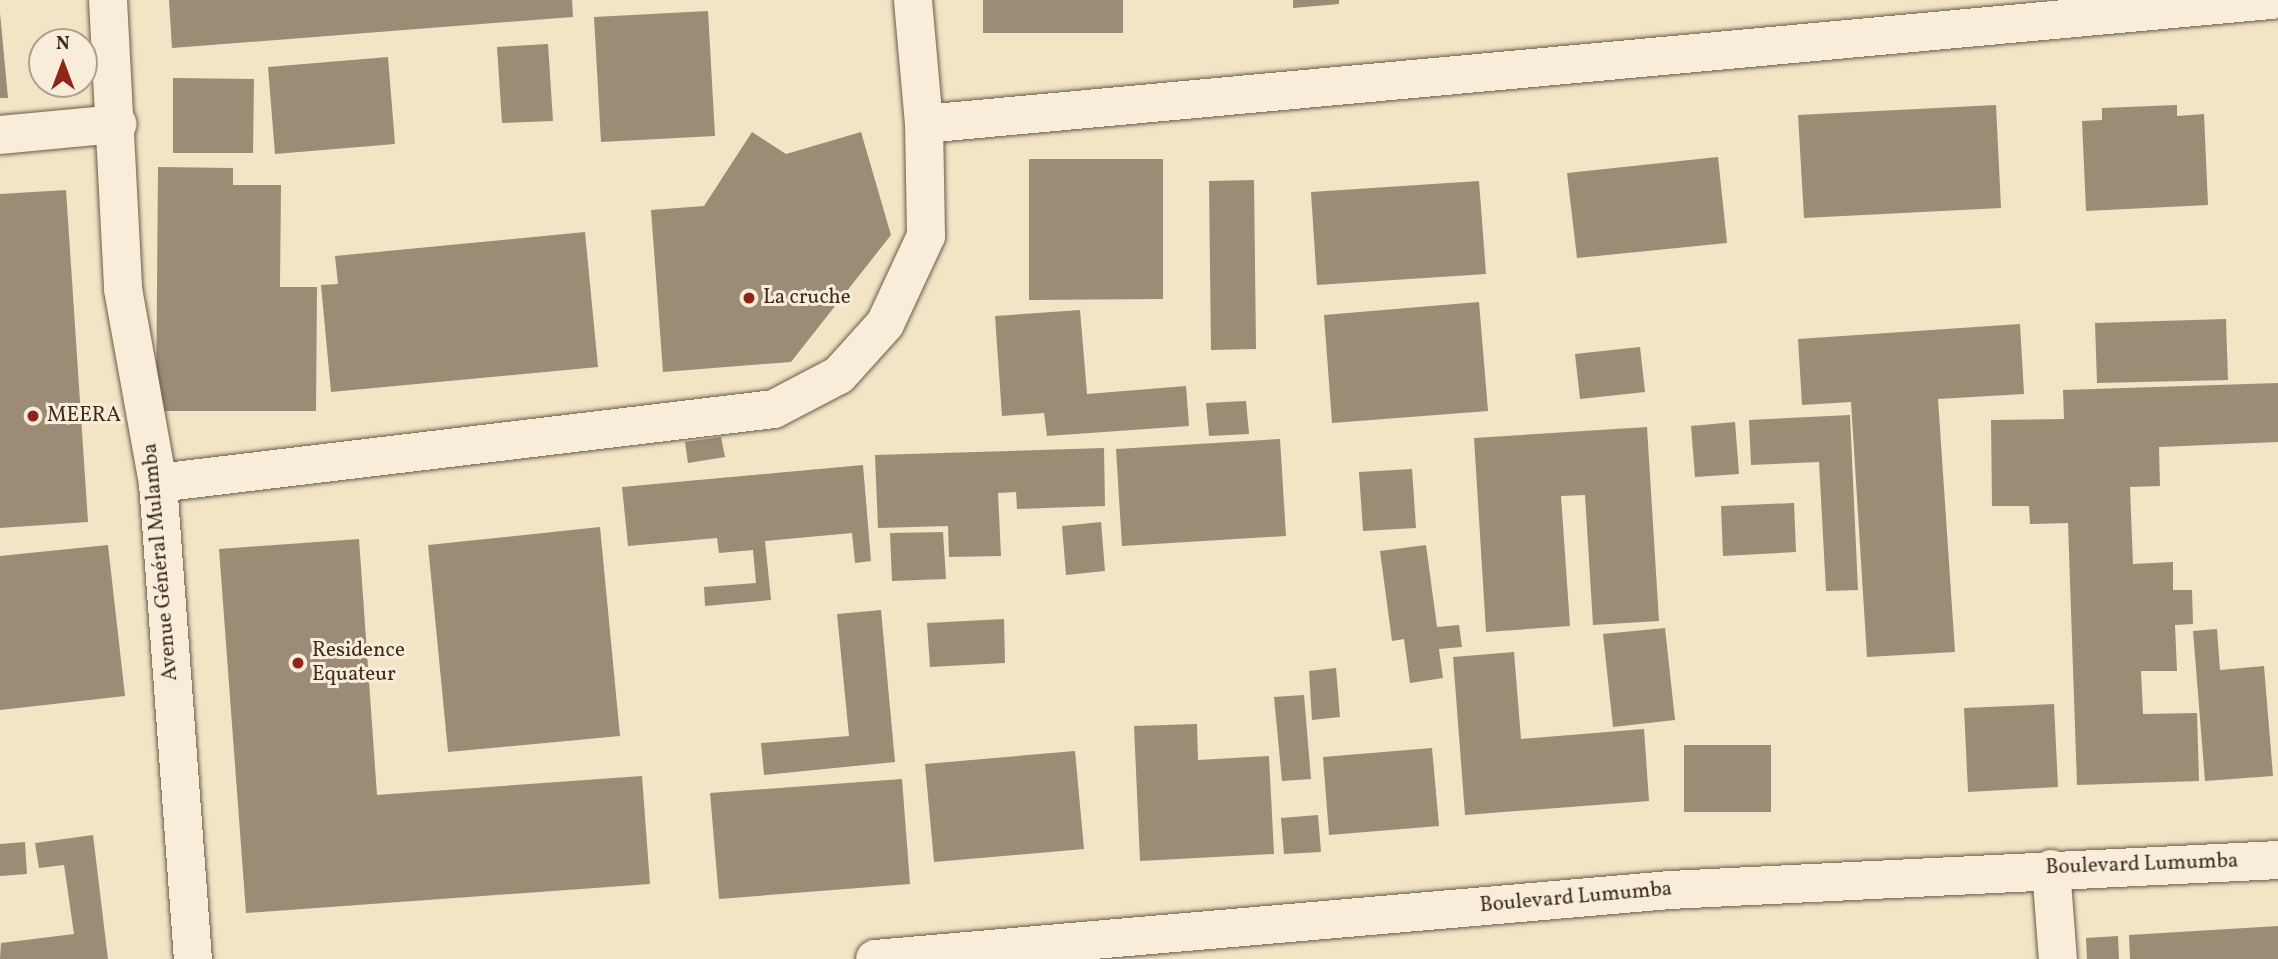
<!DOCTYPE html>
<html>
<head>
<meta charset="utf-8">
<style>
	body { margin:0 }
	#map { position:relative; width:2278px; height:959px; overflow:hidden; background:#f2e4c5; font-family:Vollkorn,serif }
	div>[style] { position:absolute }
	.building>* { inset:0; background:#9c8c75 }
	.roads { filter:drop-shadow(0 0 2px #6b5b48) drop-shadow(0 0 2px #6b5b48) }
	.minor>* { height:38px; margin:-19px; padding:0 19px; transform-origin:19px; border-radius:19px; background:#f7edd9 }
	.dots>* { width:19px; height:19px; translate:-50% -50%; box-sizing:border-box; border:4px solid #f7edd9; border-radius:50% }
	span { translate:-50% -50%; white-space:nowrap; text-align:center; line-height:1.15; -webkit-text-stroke:6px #f7edd9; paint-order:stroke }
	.poi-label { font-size:21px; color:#3e2d1f }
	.left { translate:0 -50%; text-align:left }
	.street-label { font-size:21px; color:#3e2d1f }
	.north { position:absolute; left:28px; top:28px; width:70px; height:70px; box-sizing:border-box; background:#f7edd9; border:2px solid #ada08f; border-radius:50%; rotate:0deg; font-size:19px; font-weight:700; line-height:28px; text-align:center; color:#3e2d1f }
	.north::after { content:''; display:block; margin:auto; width:24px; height:32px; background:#8f2418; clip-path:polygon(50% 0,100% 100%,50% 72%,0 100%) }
</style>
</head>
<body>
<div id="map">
	<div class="building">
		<div style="clip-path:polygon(169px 0,572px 0,573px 17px,172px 48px)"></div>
		<div style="clip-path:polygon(983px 0,1123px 0,1123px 33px,983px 33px)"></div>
		<div style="clip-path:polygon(1293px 0,1339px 0,1339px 4px,1293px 8px)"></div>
		<div style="clip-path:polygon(708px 11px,715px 136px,601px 142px,594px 17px)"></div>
		<div style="clip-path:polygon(0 13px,8px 98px,0 98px)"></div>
		<div style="clip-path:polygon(548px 44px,553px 121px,502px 123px,497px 47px)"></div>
		<div style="clip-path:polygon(388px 57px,395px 144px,275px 154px,268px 67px)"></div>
		<div style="clip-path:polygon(173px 78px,254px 79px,253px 153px,173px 153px)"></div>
		<div style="clip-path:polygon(1996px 105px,2001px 208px,1804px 218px,1798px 115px)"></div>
		<div style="clip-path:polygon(2177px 105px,2177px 116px,2204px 114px,2208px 205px,2086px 211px,2082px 121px,2102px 120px,2102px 108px)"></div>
		<div style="clip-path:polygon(752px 132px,786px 154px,861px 132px,891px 235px,791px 362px,663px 372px,651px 210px,704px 206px)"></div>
		<div style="clip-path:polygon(1718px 157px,1727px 243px,1577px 258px,1567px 173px)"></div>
		<div style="clip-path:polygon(1029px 159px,1163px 159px,1163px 299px,1029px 300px)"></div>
		<div style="clip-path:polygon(158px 167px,233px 168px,233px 185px,281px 185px,280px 287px,317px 287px,316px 411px,156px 411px)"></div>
		<div style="clip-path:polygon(1254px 180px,1256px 349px,1211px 350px,1209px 181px)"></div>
		<div style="clip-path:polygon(1479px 181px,1486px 274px,1317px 285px,1311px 192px)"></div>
		<div style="clip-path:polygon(66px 190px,88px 522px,0 528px,0 194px)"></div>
		<div style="clip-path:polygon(585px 232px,598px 367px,331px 392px,321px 285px,338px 284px,335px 256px)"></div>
		<div style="clip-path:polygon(1479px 302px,1488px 411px,1332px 423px,1324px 315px)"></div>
		<div style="clip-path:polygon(1080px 310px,1087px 394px,1186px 386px,1189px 426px,1047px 436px,1044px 413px,1002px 416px,995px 316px)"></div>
		<div style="clip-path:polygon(2226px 319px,2228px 380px,2097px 383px,2095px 323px)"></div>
		<div style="clip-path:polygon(2020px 324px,2024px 394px,1938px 399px,1955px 652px,1867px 657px,1851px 402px,1802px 405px,1798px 339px)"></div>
		<div style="clip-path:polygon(1640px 347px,1645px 392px,1580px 399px,1575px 354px)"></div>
		<div style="clip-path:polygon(2278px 383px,2278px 442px,2159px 447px,2160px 486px,2130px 487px,2133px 564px,2173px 562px,2173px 590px,2192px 590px,2193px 624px,2175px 625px,2177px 671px,2141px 671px,2143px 714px,2197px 713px,2199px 781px,2077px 785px,2068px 523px,2030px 524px,2029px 506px,1992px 506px,1991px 420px,2064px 419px,2063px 390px)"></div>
		<div style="clip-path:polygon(1246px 401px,1249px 434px,1209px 436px,1206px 403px)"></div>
		<div style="clip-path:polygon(1850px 415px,1858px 590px,1826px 591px,1819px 462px,1751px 465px,1749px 420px)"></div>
		<div style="clip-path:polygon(1735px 422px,1739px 474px,1695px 477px,1691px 426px)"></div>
		<div style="clip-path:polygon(1647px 427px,1659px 621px,1593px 625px,1585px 495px,1561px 496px,1570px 626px,1486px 632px,1474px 438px)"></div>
		<div style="clip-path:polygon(721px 437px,725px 457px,688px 463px,685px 442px)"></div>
		<div style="clip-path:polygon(1280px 439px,1286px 536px,1122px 546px,1116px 449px)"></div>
		<div style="clip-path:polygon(1104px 448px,1105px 506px,1017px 509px,1016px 492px,998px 493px,1001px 556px,949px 557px,948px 526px,878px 528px,875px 455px)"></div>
		<div style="clip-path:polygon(863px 465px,871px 561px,855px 563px,852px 533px,765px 541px,771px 600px,705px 606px,704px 587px,756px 583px,753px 550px,719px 553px,717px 538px,628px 546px,622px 487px)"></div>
		<div style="clip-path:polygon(1412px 469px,1416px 528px,1363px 531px,1359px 472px)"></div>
		<div style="clip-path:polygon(1794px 503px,1796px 552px,1723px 556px,1721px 506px)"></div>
		<div style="clip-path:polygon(1101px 522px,1105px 571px,1066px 575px,1062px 526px)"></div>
		<div style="clip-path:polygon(600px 527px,620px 736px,448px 752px,428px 545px)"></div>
		<div style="clip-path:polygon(943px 532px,946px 579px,892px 581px,890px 533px)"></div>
		<div style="clip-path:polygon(359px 539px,377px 795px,642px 776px,650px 884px,246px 913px,219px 549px)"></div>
		<div style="clip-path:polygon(108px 545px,125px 696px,0 710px,0 556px)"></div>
		<div style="clip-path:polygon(1426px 545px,1437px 627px,1459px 625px,1462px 647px,1439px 649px,1443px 678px,1410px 683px,1404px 639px,1392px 641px,1380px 551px)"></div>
		<div style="clip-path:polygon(881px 610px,895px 762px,764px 775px,761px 743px,849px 736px,837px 614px)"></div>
		<div style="clip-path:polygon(1004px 619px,1005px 663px,930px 667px,927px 623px)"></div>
		<div style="clip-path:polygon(1665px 628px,1675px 720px,1613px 727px,1603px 634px)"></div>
		<div style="clip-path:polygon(2217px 629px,2220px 670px,2264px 666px,2273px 776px,2205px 781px,2193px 631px)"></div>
		<div style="clip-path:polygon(1514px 652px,1521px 739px,1644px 729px,1649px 801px,1465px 815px,1453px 657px)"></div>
		<div style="clip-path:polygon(1336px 668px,1340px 717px,1312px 720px,1309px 671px)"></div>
		<div style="clip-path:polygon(1304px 695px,1311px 779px,1282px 781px,1274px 697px)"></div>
		<div style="clip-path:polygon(2054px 704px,2058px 787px,1968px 792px,1964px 708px)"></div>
		<div style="clip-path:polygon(1197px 724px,1198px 760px,1269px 756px,1274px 854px,1140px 861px,1134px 726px)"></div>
		<div style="clip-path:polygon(1684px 745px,1771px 745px,1771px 812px,1684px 812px)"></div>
		<div style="clip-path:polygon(1432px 748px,1439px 826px,1329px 835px,1323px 757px)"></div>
		<div style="clip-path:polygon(1075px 751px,1084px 849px,934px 862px,925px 764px)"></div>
		<div style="clip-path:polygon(902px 779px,910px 884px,719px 899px,710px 793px)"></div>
		<div style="clip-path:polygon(1318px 815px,1321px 852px,1284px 854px,1281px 818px)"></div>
		<div style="clip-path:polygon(93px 835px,108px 959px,0 959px,1px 943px,74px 934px,64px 865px,39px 868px,35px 843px)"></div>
		<div style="clip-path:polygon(25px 842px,27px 874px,0 876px,0 844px)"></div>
		<div style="clip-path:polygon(2278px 926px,2278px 959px,2130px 959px,2129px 935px)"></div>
		<div style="clip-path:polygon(2118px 936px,2119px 959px,2087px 959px,2086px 938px)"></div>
	</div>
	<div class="roads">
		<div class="minor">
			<div style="left:108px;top:0;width:289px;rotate:87deg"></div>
			<div style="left:123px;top:289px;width:197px;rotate:79.8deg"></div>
			<div style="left:158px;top:483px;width:477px;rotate:85.8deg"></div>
			<div style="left:924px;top:124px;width:1354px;rotate:-5.26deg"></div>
			<div style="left:0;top:135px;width:118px;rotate:-5.4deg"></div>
			<div style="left:158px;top:483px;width:620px;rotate:-6.85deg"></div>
			<div style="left:774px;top:409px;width:73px;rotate:-27.6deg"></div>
			<div style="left:839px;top:375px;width:69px;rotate:-48deg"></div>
			<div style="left:885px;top:324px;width:97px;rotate:-65deg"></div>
			<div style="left:926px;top:236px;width:112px;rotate:-91deg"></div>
			<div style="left:924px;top:124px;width:124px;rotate:-95.1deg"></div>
			<div style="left:2051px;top:869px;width:90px;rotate:85.6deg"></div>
			<div style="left:875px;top:959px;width:798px;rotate:-4.96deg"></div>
			<div style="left:1670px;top:890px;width:609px;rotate:-2.82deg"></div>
		</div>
	</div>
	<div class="dots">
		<div style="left:749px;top:298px;background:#8f2418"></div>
		<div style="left:33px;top:416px;background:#8f2418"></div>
		<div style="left:298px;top:663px;background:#8f2418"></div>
	</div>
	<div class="poi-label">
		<span class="left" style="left:763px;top:298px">La cruche</span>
		<span class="left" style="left:47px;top:416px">MEERA</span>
		<span class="left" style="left:312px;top:663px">Residence<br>Equateur</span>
	</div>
	<div class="street-label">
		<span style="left:161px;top:562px;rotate:-95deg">Avenue Général Mulamba</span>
		<span style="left:2142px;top:865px;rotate:-2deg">Boulevard Lumumba</span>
		<span style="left:1576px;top:898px;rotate:-5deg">Boulevard Lumumba</span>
	</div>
	<div class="north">N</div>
</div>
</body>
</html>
